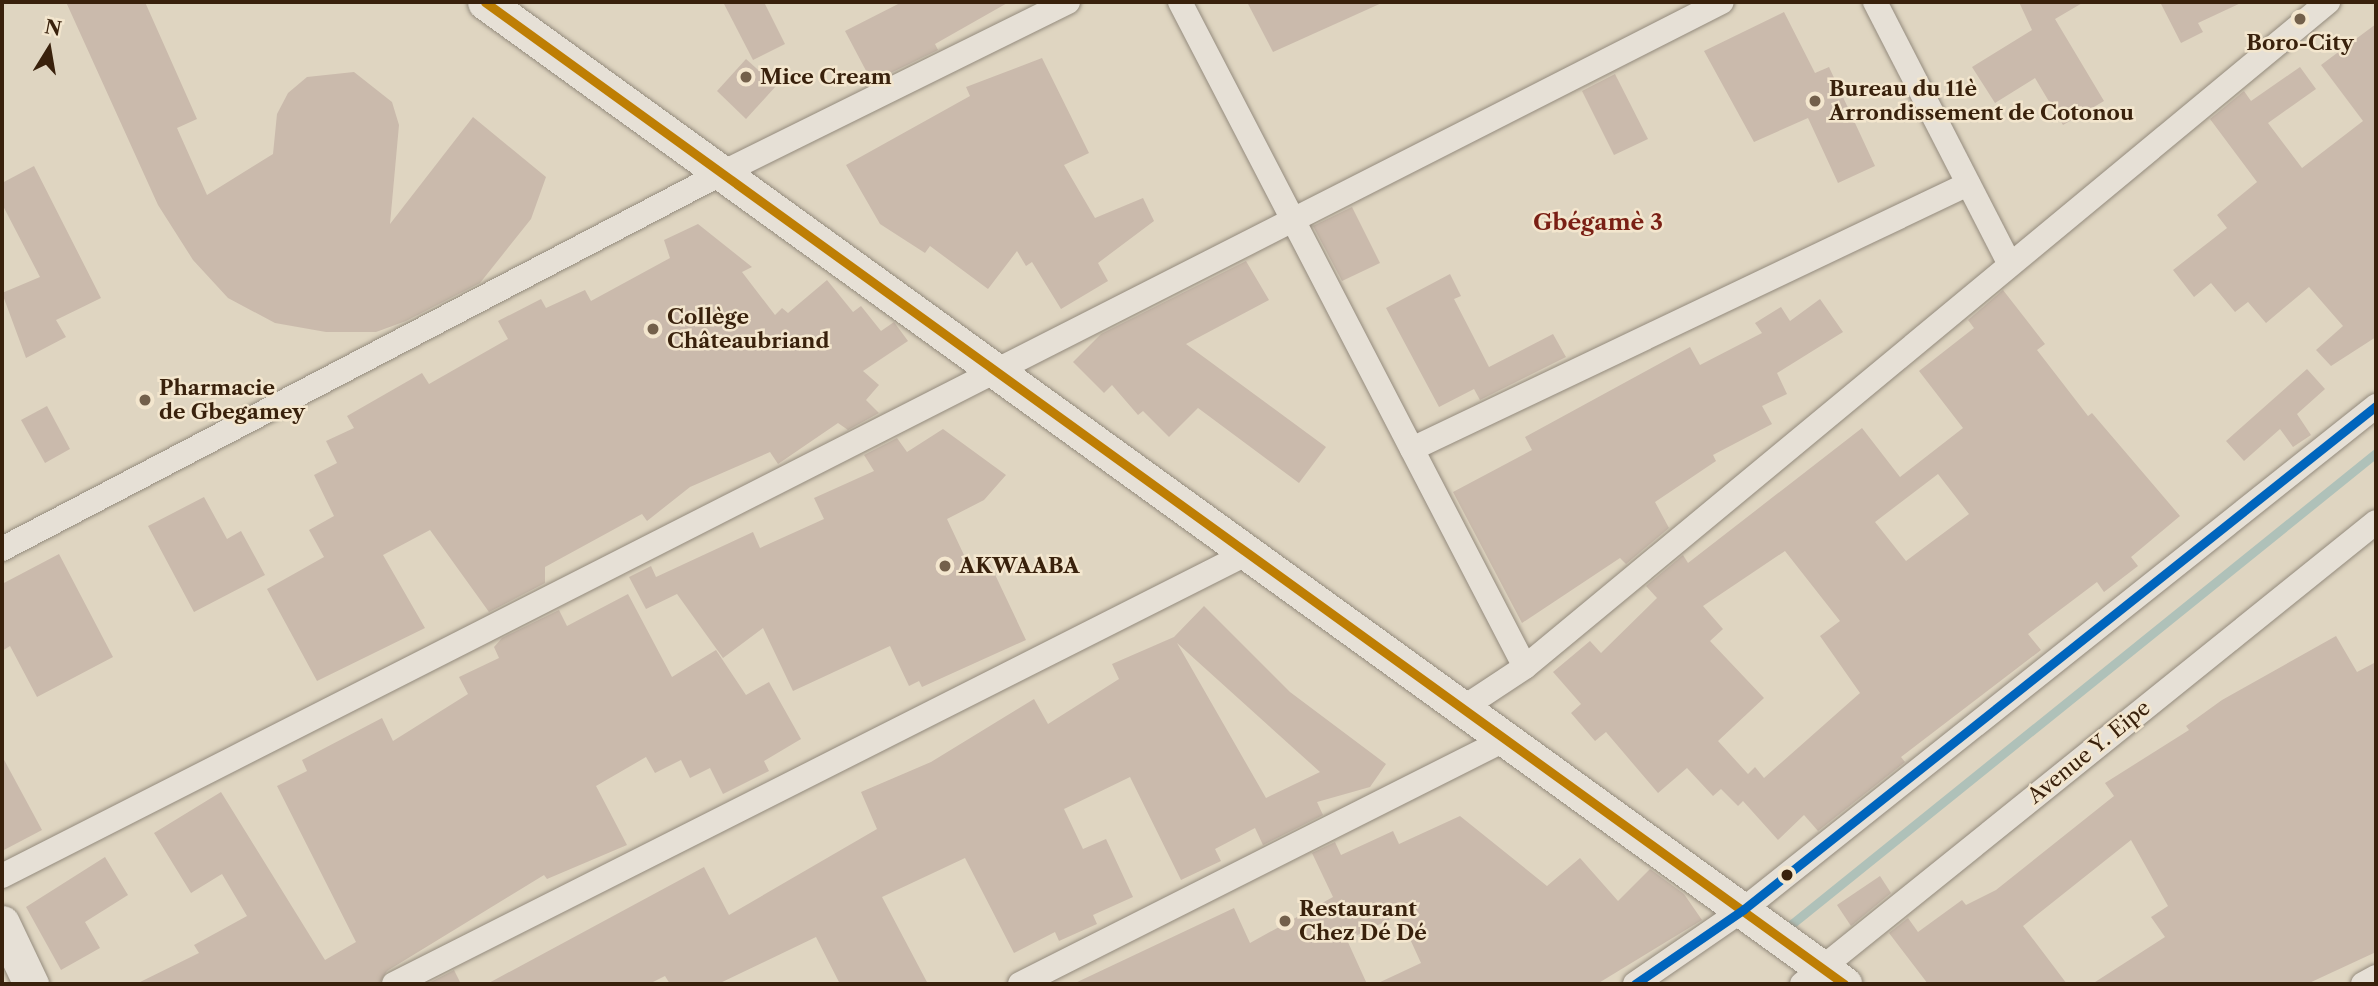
<!DOCTYPE html>
<html>
<head>
<meta charset="utf-8">
<style>
	body { margin:0 }
	#map { position:relative; width:2378px; height:986px; overflow:hidden; background:#dfd5c1; font-family:"Libre Caslon Text",serif }
	div>[style] { position:absolute }
	.stream>* { height:9px; margin:-4.5px; padding:0 4.5px; transform-origin:4.5px; border-radius:4.5px; background:#afc1b9 }
	.building>* { inset:0; background:#cabaac }
	.roads { filter:drop-shadow(0 0 2px #948b7d) drop-shadow(0 0 2px #948b7d) }
	.street>* { height:24px; margin:-12px; padding:0 12px; transform-origin:12px; border-radius:12px; background:#e6e0d6 }
	.secondary>* { height:35px; margin:-17.5px; padding:0 17.5px; transform-origin:17.5px; border-radius:17.5px; background:#e6e0d6 }
	.bus-1>* { height:9px; margin:-4.5px; padding:0 4.5px; transform-origin:4.5px; border-radius:4.5px; background:#be7e04 }
	.bus-2>* { height:9px; margin:-4.5px; padding:0 4.5px; transform-origin:4.5px; border-radius:4.5px; background:#0065bd }
	.dots>* { width:19px; height:19px; translate:-50% -50%; box-sizing:border-box; border:4px solid #f3e6ce; border-radius:50% }
	span { translate:-50% -50%; white-space:nowrap; text-align:center; line-height:1.15; -webkit-text-stroke:5px #f3e6ce; paint-order:stroke }
	.poi-label { font-size:21px; color:#39210c; font-weight:700 }
	.left { translate:0 -50%; text-align:left }
	.street-label { font-size:21px; color:#39210c }
	.neighbourhood-label { font-size:23px; color:#7a1f14; font-weight:700 }
	.frame { position:absolute; inset:0; border:4px solid #39210c; pointer-events:none }
	.north { position:absolute; left:14px; top:14px; width:70px; height:70px; -webkit-text-stroke:5px #f3e6ce; paint-order:stroke; rotate:11deg; font-size:19px; font-weight:700; line-height:28px; text-align:center; color:#39210c }
	.north::after { content:''; display:block; margin:auto; width:24px; height:32px; background:#39210c; clip-path:polygon(50% 0,100% 100%,50% 72%,0 100%) }
</style>
</head>
<body>
<div id="map">
	<div class="stream">
		<div style="left:1783px;top:931px;width:762px;rotate:-38.87deg"></div>
	</div>
	<div class="building">
		<div style="clip-path:polygon(66px 2px,145px 2px,197px 119px,177px 128px,207px 195px,273px 154px,277px 114px,288px 93px,307px 77px,354px 72px,392px 102px,399px 125px,390px 224px,473px 117px,546px 177px,531px 219px,480px 283px,406px 321px,376px 332px,326px 332px,275px 323px,228px 298px,193px 260px,158px 205px)"></div>
		<div style="clip-path:polygon(723px 2px,764px 2px,785px 44px,753px 60px)"></div>
		<div style="clip-path:polygon(902px 2px,1009px 2px,935px 44px,938px 50px,872px 82px,845px 31px)"></div>
		<div style="clip-path:polygon(1247px 2px,1384px 2px,1273px 52px)"></div>
		<div style="clip-path:polygon(2019px 2px,2084px 2px,2055px 19px,2104px 101px,2063px 125px,2035px 78px,1995px 103px,1972px 67px,2032px 30px)"></div>
		<div style="clip-path:polygon(2160px 2px,2243px 2px,2198px 23px,2203px 32px,2181px 43px)"></div>
		<div style="clip-path:polygon(1784px 12px,1815px 73px,1829px 67px,1875px 166px,1838px 183px,1808px 118px,1754px 142px,1704px 51px)"></div>
		<div style="clip-path:polygon(2376px 24px,2376px 337px,2331px 366px,2316px 350px,2343px 326px,2309px 287px,2266px 323px,2248px 302px,2235px 312px,2211px 283px,2194px 297px,2173px 270px,2227px 228px,2217px 215px,2257px 182px,2210px 119px,2244px 91px,2251px 101px,2300px 67px,2316px 89px,2268px 123px,2302px 168px,2363px 121px,2321px 65px)"></div>
		<div style="clip-path:polygon(1042px 58px,1089px 153px,1064px 165px,1095px 218px,1143px 198px,1154px 221px,1098px 263px,1108px 281px,1061px 309px,1032px 262px,1026px 266px,1017px 251px,988px 289px,930px 246px,925px 253px,880px 224px,846px 165px,970px 96px,966px 87px)"></div>
		<div style="clip-path:polygon(746px 59px,776px 86px,746px 119px,717px 91px)"></div>
		<div style="clip-path:polygon(1615px 74px,1648px 139px,1614px 155px,1582px 91px)"></div>
		<div style="clip-path:polygon(34px 166px,101px 298px,56px 320px,66px 337px,26px 358px,2px 293px,40px 277px,2px 204px,2px 183px)"></div>
		<div style="clip-path:polygon(1352px 207px,1380px 263px,1342px 281px,1313px 226px)"></div>
		<div style="clip-path:polygon(698px 224px,752px 267px,742px 272px,775px 315px,782px 308px,788px 313px,827px 280px,853px 312px,861px 306px,881px 331px,894px 322px,908px 341px,863px 371px,879px 385px,866px 400px,879px 413px,848px 430px,838px 423px,778px 464px,770px 452px,690px 487px,647px 521px,642px 514px,545px 567px,545px 583px,489px 612px,430px 530px,383px 555px,425px 628px,317px 681px,267px 589px,324px 557px,309px 530px,334px 516px,314px 475px,337px 463px,326px 441px,354px 428px,347px 416px,422px 373px,429px 384px,508px 339px,498px 321px,541px 299px,546px 308px,585px 290px,591px 301px,670px 258px,664px 240px)"></div>
		<div style="clip-path:polygon(1246px 261px,1269px 300px,1186px 344px,1326px 447px,1299px 483px,1198px 408px,1169px 437px,1143px 411px,1138px 415px,1112px 385px,1104px 393px,1073px 362px,1101px 334px)"></div>
		<div style="clip-path:polygon(1450px 274px,1461px 296px,1454px 299px,1489px 367px,1553px 334px,1566px 357px,1480px 400px,1474px 389px,1439px 407px,1386px 308px)"></div>
		<div style="clip-path:polygon(evenodd,2003px 290px,2045px 344px,2037px 350px,2088px 416px,2092px 413px,2180px 516px,2131px 557px,2138px 566px,2104px 592px,2097px 582px,2028px 634px,2041px 650px,1901px 757px,1905px 762px,1818px 831px,1804px 815px,1778px 840px,1743px 801px,1738px 806px,1721px 789px,1713px 796px,1687px 768px,1658px 793px,1606px 732px,1595px 741px,1571px 713px,1581px 704px,1553px 672px,1590px 641px,1601px 653px,1657px 598px,1646px 586px,1683px 555px,1688px 563px,1862px 428px,1900px 477px,1963px 428px,1919px 371px,1974px 328px,1968px 320px,2003px 290px,1938px 474px,1969px 514px,1906px 561px,1875px 522px,1938px 474px,2003px 290px,1785px 551px,1840px 621px,1820px 636px,1860px 693px,1764px 778px,1755px 767px,1748px 774px,1718px 741px,1764px 698px,1710px 641px,1723px 629px,1703px 606px,1785px 551px)"></div>
		<div style="clip-path:polygon(1820px 299px,1843px 332px,1777px 373px,1787px 394px,1762px 406px,1772px 424px,1713px 455px,1716px 461px,1655px 502px,1669px 528px,1626px 564px,1620px 558px,1522px 623px,1453px 492px,1532px 450px,1525px 437px,1690px 347px,1700px 365px,1762px 333px,1755px 323px,1781px 307px,1790px 321px)"></div>
		<div style="clip-path:polygon(2307px 369px,2325px 389px,2297px 414px,2311px 435px,2293px 447px,2280px 429px,2244px 461px,2226px 441px)"></div>
		<div style="clip-path:polygon(47px 406px,70px 449px,45px 463px,21px 420px)"></div>
		<div style="clip-path:polygon(943px 429px,1006px 475px,984px 500px,947px 519px,972px 572px,990px 564px,1026px 640px,922px 687px,919px 681px,909px 686px,890px 646px,793px 691px,763px 628px,723px 658px,677px 594px,646px 609px,629px 577px,651px 566px,656px 577px,753px 532px,760px 548px,824px 519px,814px 498px,874px 471px,864px 455px,897px 438px,907px 452px)"></div>
		<div style="clip-path:polygon(204px 497px,227px 539px,241px 531px,265px 575px,194px 612px,148px 526px)"></div>
		<div style="clip-path:polygon(59px 554px,113px 657px,37px 697px,10px 646px,2px 651px,2px 584px)"></div>
		<div style="clip-path:polygon(628px 594px,672px 677px,716px 650px,746px 695px,769px 682px,801px 739px,764px 761px,769px 771px,723px 794px,710px 768px,690px 778px,681px 760px,655px 773px,646px 757px,596px 786px,627px 845px,547px 879px,544px 875px,387px 971px,379px 984px,136px 984px,199px 953px,194px 945px,247px 916px,222px 874px,191px 893px,154px 833px,221px 792px,325px 960px,356px 942px,277px 786px,307px 771px,302px 760px,382px 718px,393px 741px,468px 694px,459px 677px,499px 658px,494px 647px,502px 638px,559px 610px,567px 626px)"></div>
		<div style="clip-path:polygon(evenodd,1204px 606px,1290px 692px,1386px 764px,1370px 787px,1317px 802px,1323px 815px,1263px 845px,1255px 828px,1215px 849px,1221px 861px,1181px 880px,1130px 777px,1064px 809px,1083px 849px,1106px 839px,1133px 897px,1093px 915px,1097px 924px,1059px 941px,1055px 932px,1014px 953px,965px 858px,882px 897px,928px 984px,840px 984px,816px 937px,718px 984px,670px 984px,665px 976px,649px 984px,487px 984px,704px 867px,729px 915px,877px 829px,861px 792px,931px 762px,1034px 699px,1048px 724px,1119px 679px,1112px 664px,1174px 637px,1204px 606px,1177px 643px,1320px 772px,1266px 798px,1177px 643px)"></div>
		<div style="clip-path:polygon(2336px 636px,2357px 672px,2376px 662px,2376px 952px,2307px 984px,2092px 984px,2165px 937px,2151px 917px,2168px 906px,2131px 840px,2023px 926px,2067px 984px,1928px 984px,1889px 933px,1908px 918px,1918px 932px,1962px 900px,1966px 905px,1996px 890px,2114px 796px,2105px 783px,2189px 730px,2186px 726px,2222px 700px)"></div>
		<div style="clip-path:polygon(2px 756px,42px 830px,2px 851px)"></div>
		<div style="clip-path:polygon(1460px 816px,1547px 886px,1580px 858px,1618px 901px,1650px 869px,1684px 894px,1702px 920px,1597px 984px,1376px 984px,1421px 963px,1399px 915px,1347px 940px,1367px 984px,1073px 984px,1234px 908px,1250px 943px,1333px 897px,1312px 853px,1335px 842px,1341px 855px,1393px 831px,1399px 844px)"></div>
		<div style="clip-path:polygon(105px 857px,128px 895px,85px 922px,100px 948px,61px 970px,26px 907px)"></div>
		<div style="clip-path:polygon(1880px 876px,1891px 893px,1851px 926px,1837px 905px)"></div>
		<div style="clip-path:polygon(454px 970px,461px 984px,427px 984px)"></div>
	</div>
	<div class="roads">
		<div class="street">
			<div style="left:1180px;top:2px;width:749px;rotate:62.58deg"></div>
			<div style="left:1875px;top:2px;width:291px;rotate:62.8deg"></div>
			<div style="left:1412px;top:449px;width:616px;rotate:-25.48deg"></div>
			<div style="left:2px;top:549px;width:812px;rotate:-27.57deg"></div>
			<div style="left:722px;top:173px;width:386px;rotate:-26.3deg"></div>
			<div style="left:1463px;top:708px;width:74px;rotate:-33.5deg"></div>
			<div style="left:1525px;top:667px;width:1043px;rotate:-39.63deg"></div>
			<div style="left:2px;top:876px;width:1929px;rotate:-26.94deg"></div>
			<div style="left:394px;top:984px;width:957px;rotate:-26.78deg"></div>
			<div style="left:1020px;top:984px;width:544px;rotate:-26.75deg"></div>
			<div style="left:1635px;top:984px;width:132px;rotate:-34.5deg"></div>
			<div style="left:1744px;top:909px;width:808px;rotate:-38.52deg"></div>
			<div style="left:1802px;top:984px;width:737px;rotate:-38.83deg"></div>
			<div style="left:2363px;top:984px;width:15px;rotate:-28deg"></div>
		</div>
		<div class="secondary">
			<div style="left:485px;top:2px;width:1677px;rotate:35.85deg"></div>
			<div style="left:2px;top:923px;width:68px;rotate:64.6deg"></div>
		</div>
	</div>
	<div class="bus-1">
		<div style="left:485px;top:2px;width:1677px;rotate:35.85deg"></div>
	</div>
	<div class="bus-2">
		<div style="left:1635px;top:984px;width:132px;rotate:-34.5deg"></div>
		<div style="left:1744px;top:909px;width:808px;rotate:-38.52deg"></div>
	</div>
	<div class="dots">
		<div style="left:2300px;top:19px;background:#73604b"></div>
		<div style="left:746px;top:77px;background:#73604b"></div>
		<div style="left:1815px;top:101px;background:#73604b"></div>
		<div style="left:653px;top:329px;background:#73604b"></div>
		<div style="left:145px;top:400px;background:#73604b"></div>
		<div style="left:945px;top:566px;background:#73604b"></div>
		<div style="left:1787px;top:875px;background:#39210c"></div>
		<div style="left:1285px;top:921px;background:#73604b"></div>
	</div>
	<div class="poi-label">
		<span style="left:2300px;top:43px">Boro-City</span>
		<span class="left" style="left:760px;top:77px">Mice Cream</span>
		<span class="left" style="left:1829px;top:101px">Bureau du 11è<br>Arrondissement de Cotonou</span>
		<span class="left" style="left:667px;top:329px">Collège<br>Châteaubriand</span>
		<span class="left" style="left:159px;top:400px">Pharmacie<br>de Gbegamey</span>
		<span class="left" style="left:959px;top:566px">AKWAABA</span>
		<span class="left" style="left:1299px;top:921px">Restaurant<br>Chez Dé Dé</span>
	</div>
	<div class="street-label">
		<span style="left:2089px;top:752px;rotate:-39deg">Avenue Y. Eipe</span>
	</div>
	<div class="neighbourhood-label">
		<span style="left:1598px;top:222px">Gbégamè 3</span>
	</div>
	<div class="frame"></div>
	<div class="north">N</div>
</div>
</body>
</html>
